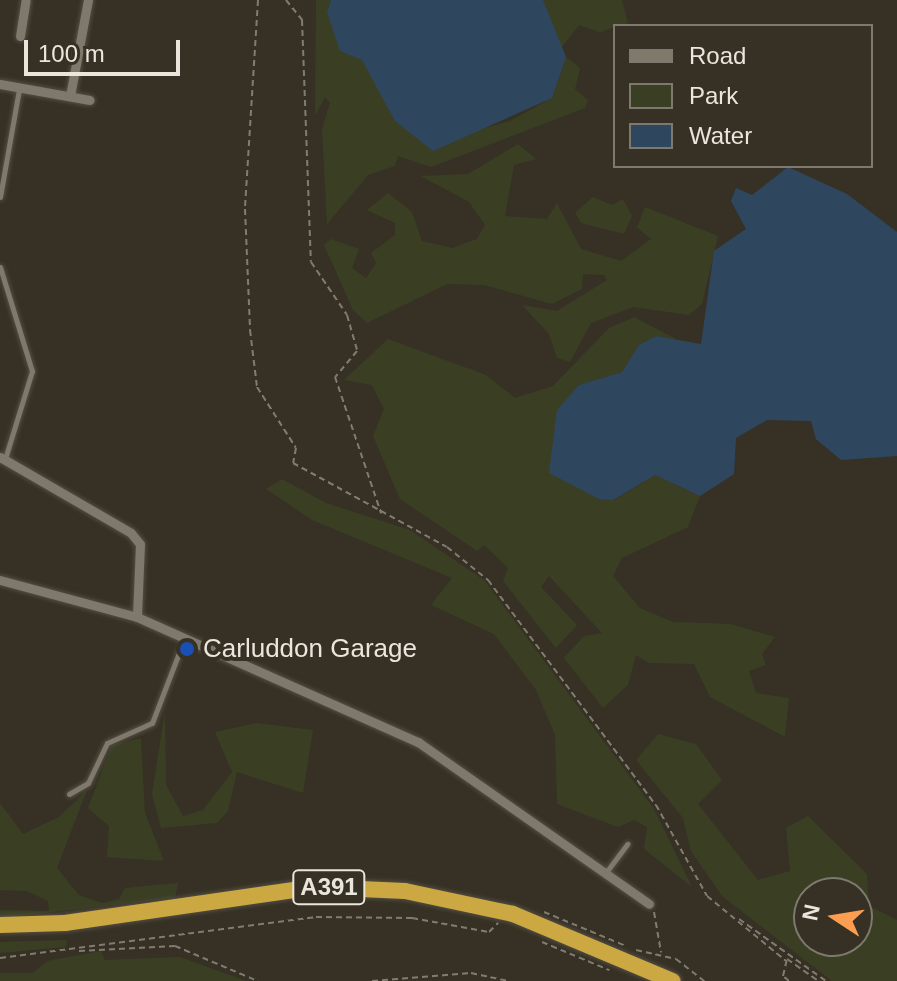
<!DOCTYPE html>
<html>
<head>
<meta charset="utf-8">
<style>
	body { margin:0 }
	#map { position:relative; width:897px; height:981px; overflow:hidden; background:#363124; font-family:Arial,sans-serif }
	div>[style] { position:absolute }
	.green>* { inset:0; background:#3a3f24 }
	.water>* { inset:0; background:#2e475f }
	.path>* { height:2px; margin-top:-1px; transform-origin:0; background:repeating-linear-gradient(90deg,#817c72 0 6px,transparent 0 10px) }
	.roads { filter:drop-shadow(0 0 2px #534e43) drop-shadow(0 0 2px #534e43) }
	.service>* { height:5px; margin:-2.5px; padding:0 2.5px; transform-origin:2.5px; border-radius:2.5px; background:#7f796b }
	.minor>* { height:9px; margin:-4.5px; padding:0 4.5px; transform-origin:4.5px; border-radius:4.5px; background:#7f796b }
	.trunk>* { height:16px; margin:-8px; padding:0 8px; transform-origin:8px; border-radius:8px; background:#cca843 }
	.dots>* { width:22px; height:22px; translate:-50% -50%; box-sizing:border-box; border:4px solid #363124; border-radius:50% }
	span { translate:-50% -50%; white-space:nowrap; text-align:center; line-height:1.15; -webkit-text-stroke:8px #363124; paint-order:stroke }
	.shield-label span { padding:2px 6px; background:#363124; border:2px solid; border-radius:6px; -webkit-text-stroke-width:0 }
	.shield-label { font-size:24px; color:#eae6de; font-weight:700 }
	.poi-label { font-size:26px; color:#eae6de }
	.left { translate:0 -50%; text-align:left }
	.legend { position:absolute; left:613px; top:24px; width:260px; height:144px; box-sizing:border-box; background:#363124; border:2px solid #7e796e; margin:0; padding:10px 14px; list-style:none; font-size:24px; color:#eae6de }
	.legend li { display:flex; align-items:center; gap:16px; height:40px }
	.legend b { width:40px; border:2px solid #7e796e }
	.north { position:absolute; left:793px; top:877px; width:80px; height:80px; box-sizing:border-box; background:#363124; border:2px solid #7e796e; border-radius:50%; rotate:282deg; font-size:22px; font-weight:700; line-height:32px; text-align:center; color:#eae6de }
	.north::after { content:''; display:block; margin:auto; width:28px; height:36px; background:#fb9e51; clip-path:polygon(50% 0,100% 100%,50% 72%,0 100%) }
	.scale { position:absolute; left:24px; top:40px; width:156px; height:36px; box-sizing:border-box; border:4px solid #eae6de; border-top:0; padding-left:10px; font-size:24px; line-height:28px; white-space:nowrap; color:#eae6de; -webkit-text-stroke:6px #363124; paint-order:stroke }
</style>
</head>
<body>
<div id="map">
	<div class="green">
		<div style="clip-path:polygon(316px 0,331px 0,327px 12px,375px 76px,395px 121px,460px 135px,510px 121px,552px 98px,566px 57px,580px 68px,575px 89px,588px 100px,585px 108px,431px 167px,398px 156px,395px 166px,368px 175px,327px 224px,322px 129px,330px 103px,325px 97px,315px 116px)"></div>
		<div style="clip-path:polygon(543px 0,622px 0,628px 23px,600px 32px,579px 25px,561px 48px)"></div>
		<div style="clip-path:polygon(518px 144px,536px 159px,514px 165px,505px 216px,547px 219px,557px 203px,581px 249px,621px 261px,651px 239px,637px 227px,645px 207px,718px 236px,702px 304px,689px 315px,633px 307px,591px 323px,570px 362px,557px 358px,549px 334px,522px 305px,557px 311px,607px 280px,604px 275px,583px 274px,582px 289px,552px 304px,484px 285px,447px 284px,367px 323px,353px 310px,324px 245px,331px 239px,359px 249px,352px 268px,366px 278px,376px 263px,371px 253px,395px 235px,395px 223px,367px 210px,388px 193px,412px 212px,422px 241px,452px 248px,477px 239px,485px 225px,469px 202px,421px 176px,468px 174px)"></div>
		<div style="clip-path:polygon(593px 197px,612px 205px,623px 199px,632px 216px,624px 234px,581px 223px,575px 213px)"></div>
		<div style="clip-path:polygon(634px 317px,678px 340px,656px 336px,639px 345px,622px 372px,579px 385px,614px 500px,655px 475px,700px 496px,688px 527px,622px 558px,613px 576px,640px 608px,673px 622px,730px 624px,775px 637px,762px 654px,766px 665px,749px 671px,756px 693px,789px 698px,785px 737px,710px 697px,694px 664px,649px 663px,636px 655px,628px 685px,603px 708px,564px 658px,584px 636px,602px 633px,549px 576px,541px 587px,577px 625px,556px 648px,503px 581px,508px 568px,484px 545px,477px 551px,400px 499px,373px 436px,384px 409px,372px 385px,344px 380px,388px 339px,486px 375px,515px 398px,553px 386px,609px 328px)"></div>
		<div style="clip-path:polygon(282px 479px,326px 503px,410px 530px,484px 580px,654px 809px,692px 887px,644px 849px,647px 827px,634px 820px,618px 827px,557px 804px,555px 735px,536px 690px,494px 634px,431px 605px,452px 578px,312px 520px,266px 489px)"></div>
		<div style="clip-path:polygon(165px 711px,166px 785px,183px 816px,203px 810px,232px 772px,215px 732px,257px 723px,313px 730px,303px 793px,237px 772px,228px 811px,217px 823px,161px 828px,152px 794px)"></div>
		<div style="clip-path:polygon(evenodd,658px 734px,696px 744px,722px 780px,698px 804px,758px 880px,790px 871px,786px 828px,808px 816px,867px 874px,869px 906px,897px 920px,897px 981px,832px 981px,722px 896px,691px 851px,683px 818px,636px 760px,658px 734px,809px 893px,857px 893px,857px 941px,809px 941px,809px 893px)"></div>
		<div style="clip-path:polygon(141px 738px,145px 813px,164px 861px,107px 857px,109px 826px,88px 808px,112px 745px)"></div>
		<div style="clip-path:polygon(87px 790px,57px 868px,79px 895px,102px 903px,119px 899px,125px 888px,178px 883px,175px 898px,0 918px,0 910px,49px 911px,48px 901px,27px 891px,0 890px,0 803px,23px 834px,59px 817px)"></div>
		<div style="clip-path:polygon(67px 940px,66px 947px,0 953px,0 942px)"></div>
		<div style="clip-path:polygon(101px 951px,105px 960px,180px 957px,246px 981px,0 981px,0 973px,33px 973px,47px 961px)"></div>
	</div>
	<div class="water">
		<div style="clip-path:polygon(331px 0,543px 0,566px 57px,552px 98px,433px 151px,395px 121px,362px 60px,340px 51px,327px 12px)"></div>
		<div style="clip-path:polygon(788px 167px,847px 194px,897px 232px,897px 456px,841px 460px,816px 439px,811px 421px,767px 420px,736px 438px,734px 474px,700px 496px,655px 475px,613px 500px,599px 499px,549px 473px,557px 410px,579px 385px,622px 372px,639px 345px,656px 336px,701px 344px,714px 251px,746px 229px,731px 201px,736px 188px,752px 195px)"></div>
	</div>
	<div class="path">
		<div style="left:258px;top:0;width:209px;rotate:93.6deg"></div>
		<div style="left:245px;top:209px;width:121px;rotate:87.6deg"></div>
		<div style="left:250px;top:330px;width:57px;rotate:83deg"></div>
		<div style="left:257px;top:387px;width:72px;rotate:57.4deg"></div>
		<div style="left:296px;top:448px;width:15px;rotate:101deg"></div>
		<div style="left:293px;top:463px;width:175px;rotate:28.6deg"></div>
		<div style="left:447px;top:547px;width:53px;rotate:38.8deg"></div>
		<div style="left:488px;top:580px;width:281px;rotate:53.3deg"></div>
		<div style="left:656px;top:805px;width:104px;rotate:60.7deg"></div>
		<div style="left:707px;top:896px;width:102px;rotate:39.4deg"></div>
		<div style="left:286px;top:0;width:26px;rotate:51deg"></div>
		<div style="left:302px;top:20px;width:242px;rotate:87.9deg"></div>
		<div style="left:311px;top:262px;width:64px;rotate:55.8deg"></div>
		<div style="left:347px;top:315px;width:37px;rotate:74deg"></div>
		<div style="left:357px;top:351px;width:34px;rotate:130deg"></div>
		<div style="left:335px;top:377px;width:144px;rotate:71.3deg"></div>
		<div style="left:544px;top:912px;width:89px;rotate:22.5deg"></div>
		<div style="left:654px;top:912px;width:41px;rotate:80.1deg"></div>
		<div style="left:739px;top:919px;width:107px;rotate:35.5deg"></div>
		<div style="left:542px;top:942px;width:73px;rotate:22.7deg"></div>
		<div style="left:636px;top:950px;width:41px;rotate:12.7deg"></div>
		<div style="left:676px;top:959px;width:36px;rotate:38deg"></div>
		<div style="left:79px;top:951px;width:96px;rotate:-3deg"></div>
		<div style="left:175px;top:946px;width:90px;rotate:22.9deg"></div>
		<div style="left:0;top:958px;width:319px;rotate:-7.4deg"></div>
		<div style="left:316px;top:917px;width:96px;rotate:0.6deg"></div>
		<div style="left:412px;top:918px;width:78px;rotate:10.3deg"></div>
		<div style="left:489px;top:932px;width:13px;rotate:-45deg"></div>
		<div style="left:372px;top:981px;width:99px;rotate:-4.6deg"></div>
		<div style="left:471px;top:973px;width:38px;rotate:12deg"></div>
		<div style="left:789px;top:981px;width:8px;rotate:-140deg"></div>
		<div style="left:783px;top:976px;width:17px;rotate:-77deg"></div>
		<div style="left:787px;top:959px;width:38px;rotate:35deg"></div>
	</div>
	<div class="roads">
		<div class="service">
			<div style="left:0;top:197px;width:110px;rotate:-80deg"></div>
			<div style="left:0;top:267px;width:109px;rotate:72.9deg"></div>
			<div style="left:32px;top:371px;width:92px;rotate:107.1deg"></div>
			<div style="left:69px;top:794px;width:22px;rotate:-30deg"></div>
			<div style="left:88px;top:783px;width:44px;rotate:-64.6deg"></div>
			<div style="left:107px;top:743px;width:49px;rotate:-24deg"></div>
			<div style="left:152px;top:723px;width:92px;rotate:-69deg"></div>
			<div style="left:607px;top:871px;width:34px;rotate:-53deg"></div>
		</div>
		<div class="minor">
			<div style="left:20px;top:36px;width:36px;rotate:-81deg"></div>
			<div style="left:0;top:84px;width:91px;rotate:10.1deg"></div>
			<div style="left:70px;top:96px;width:98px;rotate:-79.4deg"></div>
			<div style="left:0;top:457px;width:151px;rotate:30.1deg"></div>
			<div style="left:131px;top:533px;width:14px;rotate:51deg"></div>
			<div style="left:140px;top:544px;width:73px;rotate:92.4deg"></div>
			<div style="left:0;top:580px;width:142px;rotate:15.1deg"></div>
			<div style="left:137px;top:617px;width:308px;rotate:24deg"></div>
			<div style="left:418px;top:742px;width:282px;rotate:35deg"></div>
		</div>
		<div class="trunk">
			<div style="left:0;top:925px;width:65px;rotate:-1.8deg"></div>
			<div style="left:65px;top:923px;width:254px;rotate:-8.2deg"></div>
			<div style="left:316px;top:887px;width:89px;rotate:2.6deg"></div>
			<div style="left:405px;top:891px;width:110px;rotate:12deg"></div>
			<div style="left:513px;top:914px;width:173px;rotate:22.8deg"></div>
		</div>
	</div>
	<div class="dots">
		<div style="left:187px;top:649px;background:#1a4fb4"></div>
	</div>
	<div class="shield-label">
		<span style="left:329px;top:887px">A391</span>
	</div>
	<div class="poi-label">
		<span class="left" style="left:203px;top:649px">Carluddon Garage</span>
	</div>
	<ul class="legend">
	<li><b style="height:10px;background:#7f796b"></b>Road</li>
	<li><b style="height:22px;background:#3a3f24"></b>Park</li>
	<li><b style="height:22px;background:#2e475f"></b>Water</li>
	</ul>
	<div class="north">N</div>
	<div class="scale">100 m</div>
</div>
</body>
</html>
